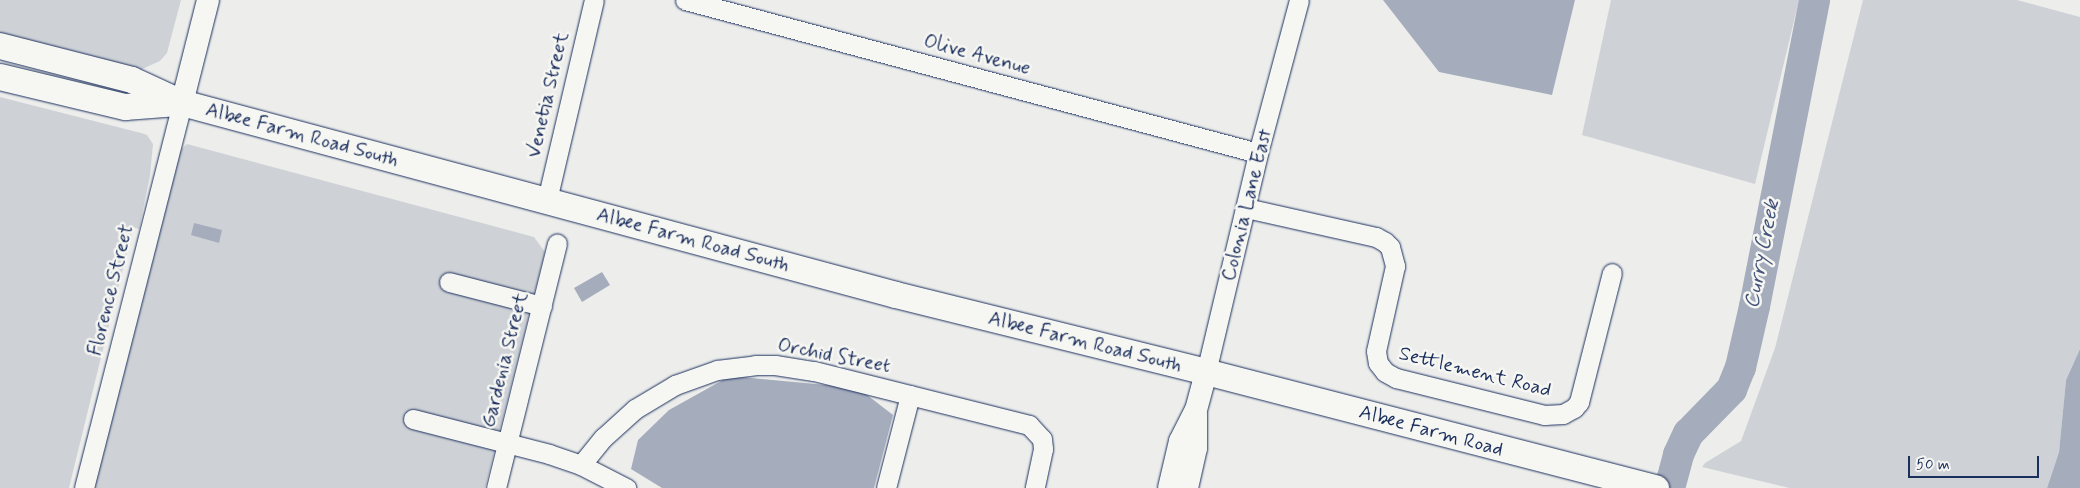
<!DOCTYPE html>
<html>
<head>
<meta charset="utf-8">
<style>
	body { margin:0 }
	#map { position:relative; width:2080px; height:488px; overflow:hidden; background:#edeeec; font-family:Mynerve,sans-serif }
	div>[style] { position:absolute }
	.green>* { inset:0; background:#ced2d7 }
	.water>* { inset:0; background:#a5acbc }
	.river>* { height:31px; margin:-15.5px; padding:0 15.5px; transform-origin:15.5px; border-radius:15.5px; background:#a5acbc }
	.roads { filter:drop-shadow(0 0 1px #1b2f5e) drop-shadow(0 0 1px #1b2f5e) }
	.minor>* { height:19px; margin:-9.5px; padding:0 9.5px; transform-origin:9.5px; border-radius:9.5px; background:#f6f6f2 }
	.tertiary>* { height:22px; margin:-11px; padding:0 11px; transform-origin:11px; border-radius:11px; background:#f6f6f2 }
	.secondary>* { height:26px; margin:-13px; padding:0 13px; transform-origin:13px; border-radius:13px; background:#f6f6f2 }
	span { translate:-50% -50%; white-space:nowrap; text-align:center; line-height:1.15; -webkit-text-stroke:5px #f6f6f2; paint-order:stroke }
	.street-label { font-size:20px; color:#1b2f5e }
	.water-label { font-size:21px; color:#44547a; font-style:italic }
	.scale { position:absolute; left:1908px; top:456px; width:131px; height:22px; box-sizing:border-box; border:2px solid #1b2f5e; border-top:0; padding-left:6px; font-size:15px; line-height:18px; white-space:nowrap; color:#1b2f5e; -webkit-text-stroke:4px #f6f6f2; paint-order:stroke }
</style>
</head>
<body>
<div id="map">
	<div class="green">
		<div style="clip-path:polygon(0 0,181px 0,167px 53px,160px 61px,140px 70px,0 34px)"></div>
		<div style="clip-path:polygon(1611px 0,1799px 0,1755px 184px,1582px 135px)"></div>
		<div style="clip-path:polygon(1863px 0,2017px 0,2080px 17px,2080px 349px,2066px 380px,2059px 452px,2047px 488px,1789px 488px,1702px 467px,1705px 463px,1741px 441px,1775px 348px)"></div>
		<div style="clip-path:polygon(0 97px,141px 133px,147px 135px,153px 144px,150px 176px,139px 229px,133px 227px,69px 488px,0 488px)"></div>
		<div style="clip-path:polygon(187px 144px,534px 237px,545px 252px,485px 488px,93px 488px,177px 153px)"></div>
	</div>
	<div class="water">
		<div style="clip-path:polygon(1383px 0,1575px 0,1552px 95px,1439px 72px)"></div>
		<div style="clip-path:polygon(194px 223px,222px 230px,219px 243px,191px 235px)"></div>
		<div style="clip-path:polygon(602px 272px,610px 285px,582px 302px,574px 288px)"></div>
		<div style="clip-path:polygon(2080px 349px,2080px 488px,2047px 488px,2059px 452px,2066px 380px)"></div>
		<div style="clip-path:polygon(730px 376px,858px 388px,893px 415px,874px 488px,662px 488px,631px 469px,638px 440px,669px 410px)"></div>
	</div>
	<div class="river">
		<div style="left:1669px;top:488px;width:35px;rotate:-75deg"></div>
		<div style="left:1678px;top:454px;width:23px;rotate:-65deg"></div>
		<div style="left:1688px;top:433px;width:62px;rotate:-45.7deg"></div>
		<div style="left:1731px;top:389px;width:24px;rotate:-68deg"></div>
		<div style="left:1740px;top:367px;width:63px;rotate:-77.1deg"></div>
		<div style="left:1754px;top:306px;width:312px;rotate:-78.9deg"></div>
	</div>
	<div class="roads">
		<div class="minor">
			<div style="left:685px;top:0;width:593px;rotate:14.95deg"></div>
			<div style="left:547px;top:200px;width:205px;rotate:-76.8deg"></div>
			<div style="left:1246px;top:208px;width:133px;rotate:12.6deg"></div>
			<div style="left:1376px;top:237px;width:10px;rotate:29deg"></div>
			<div style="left:1385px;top:242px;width:7px;rotate:45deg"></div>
			<div style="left:1390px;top:247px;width:20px;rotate:75deg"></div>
			<div style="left:1395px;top:266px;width:87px;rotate:102.6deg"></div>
			<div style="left:1376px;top:351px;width:12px;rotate:81deg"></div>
			<div style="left:1378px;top:363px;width:11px;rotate:52deg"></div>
			<div style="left:1385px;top:372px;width:13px;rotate:29deg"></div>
			<div style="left:1396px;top:378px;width:153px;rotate:14deg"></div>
			<div style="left:1544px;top:415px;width:19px;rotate:-3deg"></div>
			<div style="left:1563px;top:414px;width:13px;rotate:-29deg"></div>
			<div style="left:1574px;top:408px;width:8px;rotate:-50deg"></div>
			<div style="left:1579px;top:402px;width:133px;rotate:-75.7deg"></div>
			<div style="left:449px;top:282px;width:96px;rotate:14.5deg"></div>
			<div style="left:1206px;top:372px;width:225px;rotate:-76.6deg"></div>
			<div style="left:1258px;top:153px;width:158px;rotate:-75deg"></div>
			<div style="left:413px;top:419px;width:140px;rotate:14.4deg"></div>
			<div style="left:549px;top:454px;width:34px;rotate:19deg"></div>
			<div style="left:581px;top:465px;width:51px;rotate:27.1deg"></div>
			<div style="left:581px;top:465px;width:35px;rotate:-51deg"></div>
			<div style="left:603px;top:438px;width:43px;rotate:-42.2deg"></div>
			<div style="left:635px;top:409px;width:47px;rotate:-31deg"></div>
			<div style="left:675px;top:385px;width:45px;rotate:-19.7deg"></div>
			<div style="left:717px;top:370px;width:38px;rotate:-7deg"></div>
			<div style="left:755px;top:365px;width:20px"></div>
			<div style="left:775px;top:365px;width:39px;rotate:9deg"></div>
			<div style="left:814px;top:371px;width:222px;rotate:14.1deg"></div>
			<div style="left:1029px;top:425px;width:19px;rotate:47deg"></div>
			<div style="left:1042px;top:439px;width:10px;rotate:84deg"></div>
			<div style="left:1043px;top:449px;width:40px;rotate:102deg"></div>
			<div style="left:84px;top:488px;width:397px;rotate:-75.7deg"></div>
			<div style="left:496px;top:488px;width:252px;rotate:-76deg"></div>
			<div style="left:886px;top:488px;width:96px;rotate:-75.5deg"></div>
		</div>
		<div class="tertiary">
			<div style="left:182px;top:103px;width:106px;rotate:-75.8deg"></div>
			<div style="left:1169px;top:488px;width:48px;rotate:-76.8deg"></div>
			<div style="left:1180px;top:441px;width:35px;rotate:-63deg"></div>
			<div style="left:1196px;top:410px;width:39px;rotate:-75deg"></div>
			<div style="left:1187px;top:488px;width:41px;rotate:-77.3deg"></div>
			<div style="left:1196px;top:448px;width:33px;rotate:-90deg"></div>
		</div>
		<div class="secondary">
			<div style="left:0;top:46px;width:136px;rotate:14.4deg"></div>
			<div style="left:132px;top:80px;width:55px;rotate:24.7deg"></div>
			<div style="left:182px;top:103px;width:739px;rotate:15.05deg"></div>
			<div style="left:896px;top:295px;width:319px;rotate:13.9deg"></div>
			<div style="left:1206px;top:372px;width:465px;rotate:14.5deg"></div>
			<div style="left:0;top:77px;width:129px;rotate:13.5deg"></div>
			<div style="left:125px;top:107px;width:53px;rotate:-4.3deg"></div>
		</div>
	</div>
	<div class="street-label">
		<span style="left:977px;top:55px;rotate:15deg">Olive Avenue</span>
		<span style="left:548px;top:95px;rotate:-77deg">Venetia Street</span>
		<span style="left:302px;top:135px;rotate:15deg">Albee Farm Road South</span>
		<span style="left:1247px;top:205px;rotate:-76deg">Colonia Lane East</span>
		<span style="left:693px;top:240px;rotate:15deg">Albee Farm Road South</span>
		<span style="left:111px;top:290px;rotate:-76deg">Florence Street</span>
		<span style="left:1085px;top:342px;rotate:14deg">Albee Farm Road South</span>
		<span style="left:834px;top:356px;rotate:11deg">Orchid Street</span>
		<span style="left:505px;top:360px;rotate:-76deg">Gardenia Street</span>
		<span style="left:1475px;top:372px;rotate:14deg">Settlement Road</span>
		<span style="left:1431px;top:431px;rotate:15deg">Albee Farm Road</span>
	</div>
	<div class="water-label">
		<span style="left:1762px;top:254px;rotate:-79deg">Curry Creek</span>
	</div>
	<div class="scale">50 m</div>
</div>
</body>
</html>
